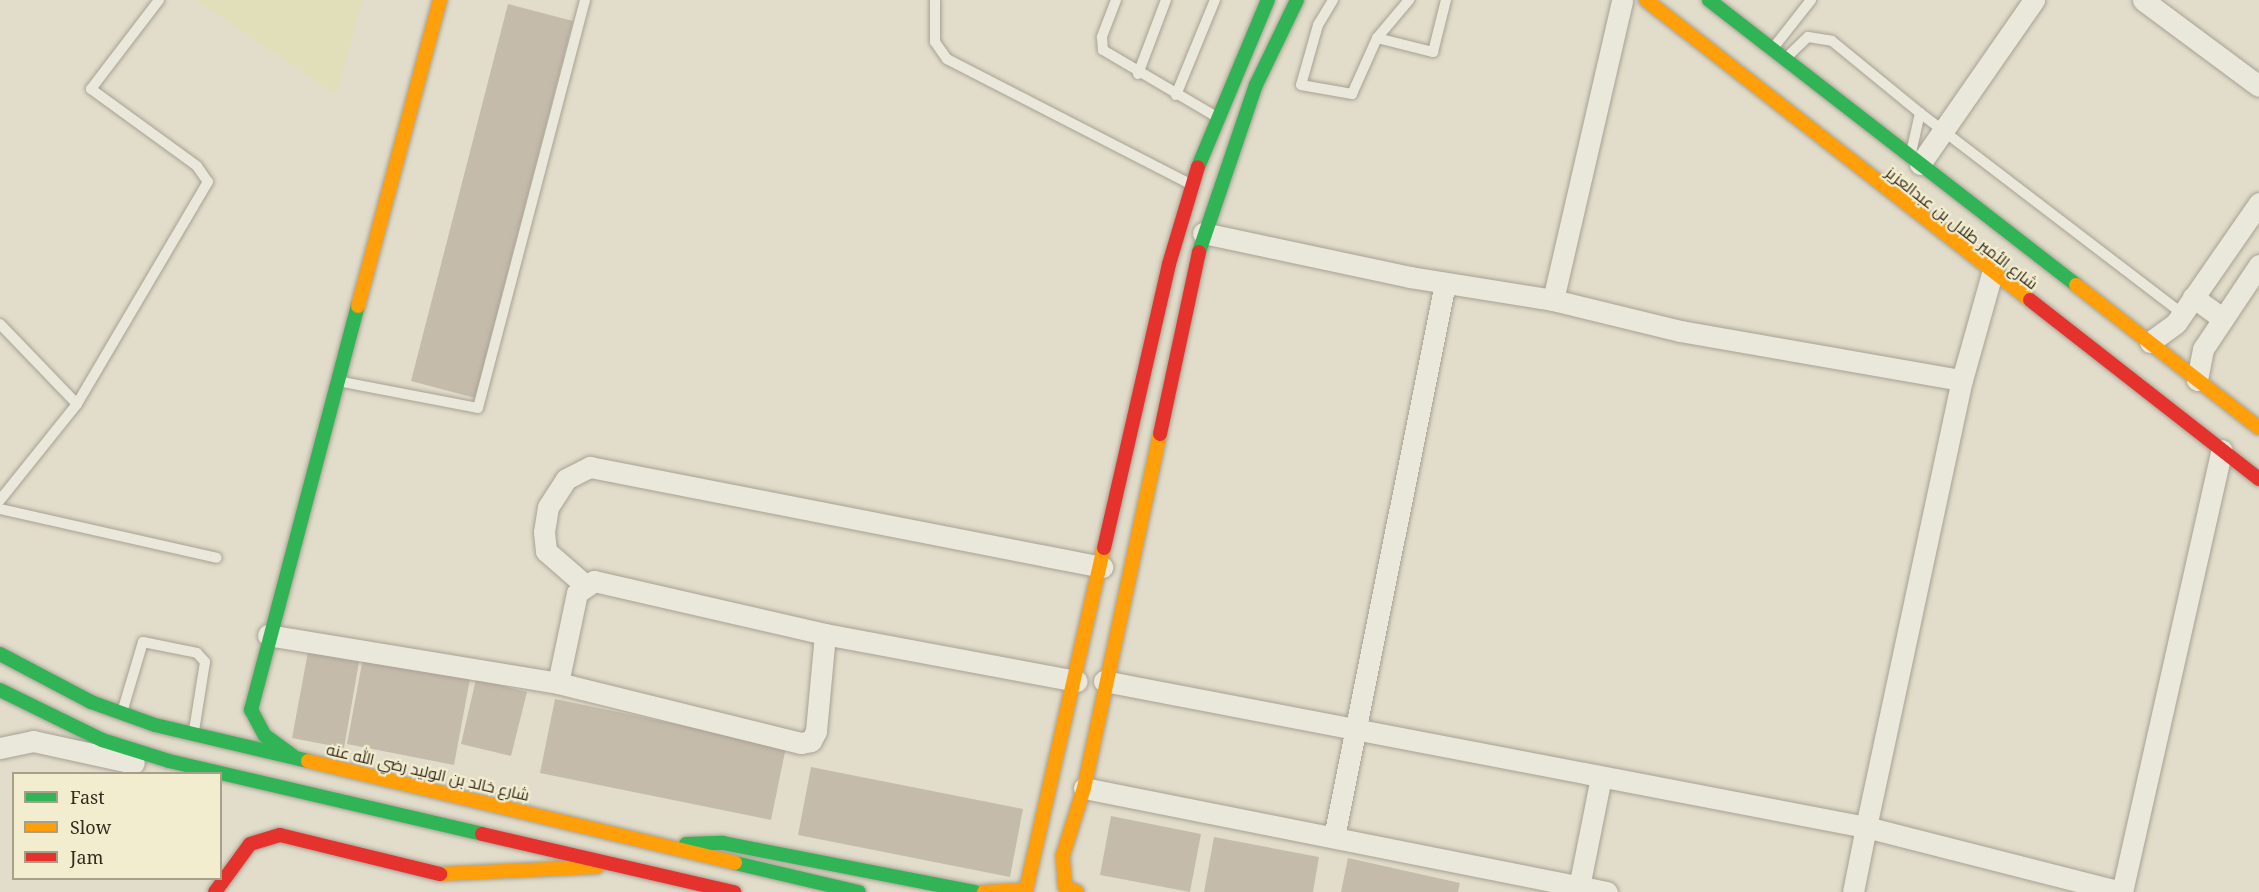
<!DOCTYPE html>
<html>
<head>
<meta charset="utf-8">
<style>
	body { margin:0 }
	#map { position:relative; width:2259px; height:892px; overflow:hidden; background:#e2ddca; font-family:"Noto Serif",Cairo,serif }
	div>[style] { position:absolute }
	.farmland>* { inset:0; background:#e1deba }
	.building>* { inset:0; background:#c5bbab }
	.roads { filter:drop-shadow(0 0 2px #a7a194) drop-shadow(0 0 2px #a7a194) }
	.lane>* { height:10px; margin:-5px; padding:0 5px; transform-origin:5px; border-radius:5px; background:#eae7db }
	.street>* { height:21px; margin:-10.5px; padding:0 10.5px; transform-origin:10.5px; border-radius:10.5px; background:#eae7db }
	.fast>* { height:14px; margin:-7px; padding:0 7px; transform-origin:7px; border-radius:7px; background:#30b455 }
	.slow>* { height:14px; margin:-7px; padding:0 7px; transform-origin:7px; border-radius:7px; background:#ff9f0a }
	.jam>* { height:14px; margin:-7px; padding:0 7px; transform-origin:7px; border-radius:7px; background:#e5322d }
	span { translate:-50% -50%; white-space:nowrap; text-align:center; line-height:1.15; -webkit-text-stroke:4.5px #f3edcf; paint-order:stroke }
	.street-label { font-size:16px; color:#342a1d }
	.legend { position:absolute; left:12px; top:772px; width:210px; height:108px; box-sizing:border-box; background:#f3edcf; border:2px solid #a79f88; margin:0; padding:8px 10px; list-style:none; font-size:18px; color:#342a1d }
	.legend li { display:flex; align-items:center; gap:12px; height:30px }
	.legend b { width:30px; border:2px solid #a79f88 }
</style>
</head>
<body>
<div id="map">
	<div class="farmland">
		<div style="clip-path:polygon(196px 0,363px 0,336px 95px)"></div>
	</div>
	<div class="building">
		<div style="clip-path:polygon(508px 4px,573px 21px,475px 398px,411px 381px)"></div>
		<div style="clip-path:polygon(308px 652px,359px 662px,344px 748px,292px 738px)"></div>
		<div style="clip-path:polygon(363px 658px,470px 679px,454px 765px,347px 744px)"></div>
		<div style="clip-path:polygon(476px 679px,527px 692px,511px 756px,461px 744px)"></div>
		<div style="clip-path:polygon(555px 699px,786px 747px,771px 820px,540px 773px)"></div>
		<div style="clip-path:polygon(811px 767px,1023px 809px,1010px 877px,798px 835px)"></div>
		<div style="clip-path:polygon(1111px 816px,1201px 834px,1190px 892px,1100px 875px)"></div>
		<div style="clip-path:polygon(1214px 837px,1319px 857px,1313px 892px,1204px 892px)"></div>
		<div style="clip-path:polygon(1348px 858px,1460px 883px,1458px 892px,1341px 892px)"></div>
	</div>
	<div class="roads">
		<div class="lane">
			<div style="left:935px;top:0;width:42px;rotate:90deg"></div>
			<div style="left:935px;top:42px;width:21px;rotate:55deg"></div>
			<div style="left:947px;top:59px;width:273px;rotate:27.2deg"></div>
			<div style="left:1116px;top:0;width:40px;rotate:111deg"></div>
			<div style="left:1102px;top:37px;width:13px;rotate:86deg"></div>
			<div style="left:1103px;top:50px;width:130px;rotate:30.5deg"></div>
			<div style="left:1333px;top:0;width:29px;rotate:121deg"></div>
			<div style="left:1318px;top:25px;width:62px;rotate:105.8deg"></div>
			<div style="left:1301px;top:85px;width:52px;rotate:10deg"></div>
			<div style="left:1352px;top:94px;width:61px;rotate:-65.9deg"></div>
			<div style="left:1377px;top:38px;width:50px;rotate:-49.9deg"></div>
			<div style="left:1377px;top:38px;width:58px;rotate:14deg"></div>
			<div style="left:1433px;top:52px;width:54px;rotate:-76deg"></div>
			<div style="left:1774px;top:47px;width:60px;rotate:-51.8deg"></div>
			<div style="left:1785px;top:59px;width:32px;rotate:-44deg"></div>
			<div style="left:1808px;top:37px;width:24px;rotate:9deg"></div>
			<div style="left:1832px;top:41px;width:114px;rotate:39.3deg"></div>
			<div style="left:1920px;top:113px;width:41px;rotate:102.7deg"></div>
			<div style="left:1138px;top:74px;width:79px;rotate:-69.3deg"></div>
			<div style="left:1176px;top:95px;width:103px;rotate:-67.7deg"></div>
			<div style="left:1920px;top:113px;width:330px;rotate:37.4deg"></div>
			<div style="left:0;top:324px;width:111px;rotate:46.1deg"></div>
			<div style="left:343px;top:382px;width:137px;rotate:10.9deg"></div>
			<div style="left:478px;top:408px;width:422px;rotate:-75.3deg"></div>
			<div style="left:0;top:500px;width:123px;rotate:-51.3deg"></div>
			<div style="left:77px;top:404px;width:258px;rotate:-59.5deg"></div>
			<div style="left:208px;top:182px;width:19px;rotate:-125deg"></div>
			<div style="left:197px;top:166px;width:131px;rotate:-144deg"></div>
			<div style="left:91px;top:89px;width:112px;rotate:-52.6deg"></div>
			<div style="left:0;top:509px;width:222px;rotate:12.7deg"></div>
			<div style="left:123px;top:709px;width:70px;rotate:-73.4deg"></div>
			<div style="left:143px;top:642px;width:55px;rotate:11.5deg"></div>
			<div style="left:197px;top:653px;width:12px;rotate:48deg"></div>
			<div style="left:205px;top:662px;width:70px;rotate:99.1deg"></div>
		</div>
		<div class="street">
			<div style="left:2143px;top:0;width:144px;rotate:36.6deg"></div>
			<div style="left:1920px;top:164px;width:200px;rotate:-55.2deg"></div>
			<div style="left:1203px;top:233px;width:212px;rotate:12deg"></div>
			<div style="left:1410px;top:277px;width:145px;rotate:9.1deg"></div>
			<div style="left:1553px;top:300px;width:308px;rotate:-77deg"></div>
			<div style="left:2193px;top:297px;width:37px;rotate:36deg"></div>
			<div style="left:1553px;top:300px;width:131px;rotate:13.7deg"></div>
			<div style="left:1680px;top:331px;width:286px;rotate:9.9deg"></div>
			<div style="left:1962px;top:380px;width:111px;rotate:-74.3deg"></div>
			<div style="left:2150px;top:342px;width:32px;rotate:-36deg"></div>
			<div style="left:2176px;top:323px;width:146px;rotate:-55.3deg"></div>
			<div style="left:2197px;top:380px;width:32px;rotate:-79deg"></div>
			<div style="left:2203px;top:349px;width:101px;rotate:-56.3deg"></div>
			<div style="left:585px;top:585px;width:52px;rotate:-138.9deg"></div>
			<div style="left:546px;top:551px;width:19px;rotate:-96deg"></div>
			<div style="left:544px;top:532px;width:25px;rotate:-81deg"></div>
			<div style="left:548px;top:507px;width:33px;rotate:-57deg"></div>
			<div style="left:566px;top:479px;width:27px;rotate:-27deg"></div>
			<div style="left:590px;top:467px;width:522px;rotate:11.05deg"></div>
			<div style="left:268px;top:635px;width:294px;rotate:9.4deg"></div>
			<div style="left:558px;top:683px;width:250px;rotate:13.9deg"></div>
			<div style="left:801px;top:743px;width:10px;rotate:-11deg"></div>
			<div style="left:811px;top:741px;width:11px;rotate:-63deg"></div>
			<div style="left:816px;top:731px;width:97px;rotate:-84.7deg"></div>
			<div style="left:1104px;top:681px;width:776px;rotate:10.85deg"></div>
			<div style="left:1866px;top:827px;width:457px;rotate:-77.9deg"></div>
			<div style="left:558px;top:683px;width:92px;rotate:-78.1deg"></div>
			<div style="left:577px;top:593px;width:21px;rotate:-35deg"></div>
			<div style="left:594px;top:581px;width:237px;rotate:12.9deg"></div>
			<div style="left:825px;top:634px;width:256px;rotate:10.6deg"></div>
			<div style="left:0;top:748px;width:34px;rotate:-12deg"></div>
			<div style="left:33px;top:741px;width:103px;rotate:12.3deg"></div>
			<div style="left:1084px;top:788px;width:533px;rotate:11.25deg"></div>
			<div style="left:1334px;top:837px;width:565px;rotate:-78.67deg"></div>
			<div style="left:1579px;top:887px;width:112px;rotate:-78.7deg"></div>
			<div style="left:1853px;top:892px;width:66px;rotate:-78.7deg"></div>
			<div style="left:1866px;top:827px;width:263px;rotate:14.3deg"></div>
			<div style="left:2122px;top:892px;width:453px;rotate:-77.3deg"></div>
		</div>
		<div class="fast">
			<div style="left:1709px;top:0;width:465px;rotate:37.8deg"></div>
			<div style="left:1198px;top:167px;width:181px;rotate:-67.3deg"></div>
			<div style="left:1199px;top:252px;width:176px;rotate:-71.2deg"></div>
			<div style="left:1256px;top:85px;width:94px;rotate:-64.2deg"></div>
			<div style="left:0;top:654px;width:103px;rotate:27.8deg"></div>
			<div style="left:91px;top:702px;width:68px;rotate:19.8deg"></div>
			<div style="left:155px;top:725px;width:157px;rotate:13.2deg"></div>
			<div style="left:0;top:690px;width:114px;rotate:26.1deg"></div>
			<div style="left:102px;top:740px;width:70px;rotate:17.4deg"></div>
			<div style="left:169px;top:761px;width:321px;rotate:13.1deg"></div>
			<div style="left:293px;top:756px;width:34px;rotate:-144deg"></div>
			<div style="left:265px;top:736px;width:30px;rotate:-118deg"></div>
			<div style="left:251px;top:710px;width:418px;rotate:-75.2deg"></div>
			<div style="left:686px;top:844px;width:37px;rotate:-2deg"></div>
			<div style="left:723px;top:843px;width:257px;rotate:11deg"></div>
			<div style="left:735px;top:863px;width:127px;rotate:13.2deg"></div>
		</div>
		<div class="slow">
			<div style="left:1646px;top:0;width:487px;rotate:38deg"></div>
			<div style="left:2076px;top:285px;width:232px;rotate:38deg"></div>
			<div style="left:358px;top:306px;width:317px;rotate:-75deg"></div>
			<div style="left:308px;top:761px;width:439px;rotate:13.4deg"></div>
			<div style="left:440px;top:874px;width:157px;rotate:-2.6deg"></div>
			<div style="left:984px;top:892px;width:42px;rotate:-2.7deg"></div>
			<div style="left:1026px;top:890px;width:351px;rotate:-77.2deg"></div>
			<div style="left:1077px;top:892px;width:13px;rotate:-157deg"></div>
			<div style="left:1065px;top:887px;width:32px;rotate:-94deg"></div>
			<div style="left:1063px;top:855px;width:70px;rotate:-72.6deg"></div>
			<div style="left:1084px;top:788px;width:362px;rotate:-77.9deg"></div>
		</div>
		<div class="jam">
			<div style="left:2030px;top:300px;width:291px;rotate:38deg"></div>
			<div style="left:1160px;top:434px;width:186px;rotate:-77.9deg"></div>
			<div style="left:1104px;top:548px;width:291px;rotate:-77.1deg"></div>
			<div style="left:1169px;top:264px;width:101px;rotate:-73.4deg"></div>
			<div style="left:482px;top:834px;width:259px;rotate:13deg"></div>
			<div style="left:215px;top:892px;width:59px;rotate:-53.9deg"></div>
			<div style="left:250px;top:844px;width:31px;rotate:-17deg"></div>
			<div style="left:280px;top:835px;width:165px;rotate:13.7deg"></div>
		</div>
	</div>
	<div class="street-label">
		<span style="left:1962px;top:228px;rotate:38deg">شارع الأمير طلال بن عبدالعزيز</span>
		<span style="left:428px;top:772px;rotate:13deg">شارع خالد بن الوليد رضي الله عنه</span>
	</div>
	<ul class="legend">
	<li><b style="height:8px;background:#30b455"></b>Fast</li>
	<li><b style="height:8px;background:#ff9f0a"></b>Slow</li>
	<li><b style="height:8px;background:#e5322d"></b>Jam</li>
	</ul>
</div>
</body>
</html>
